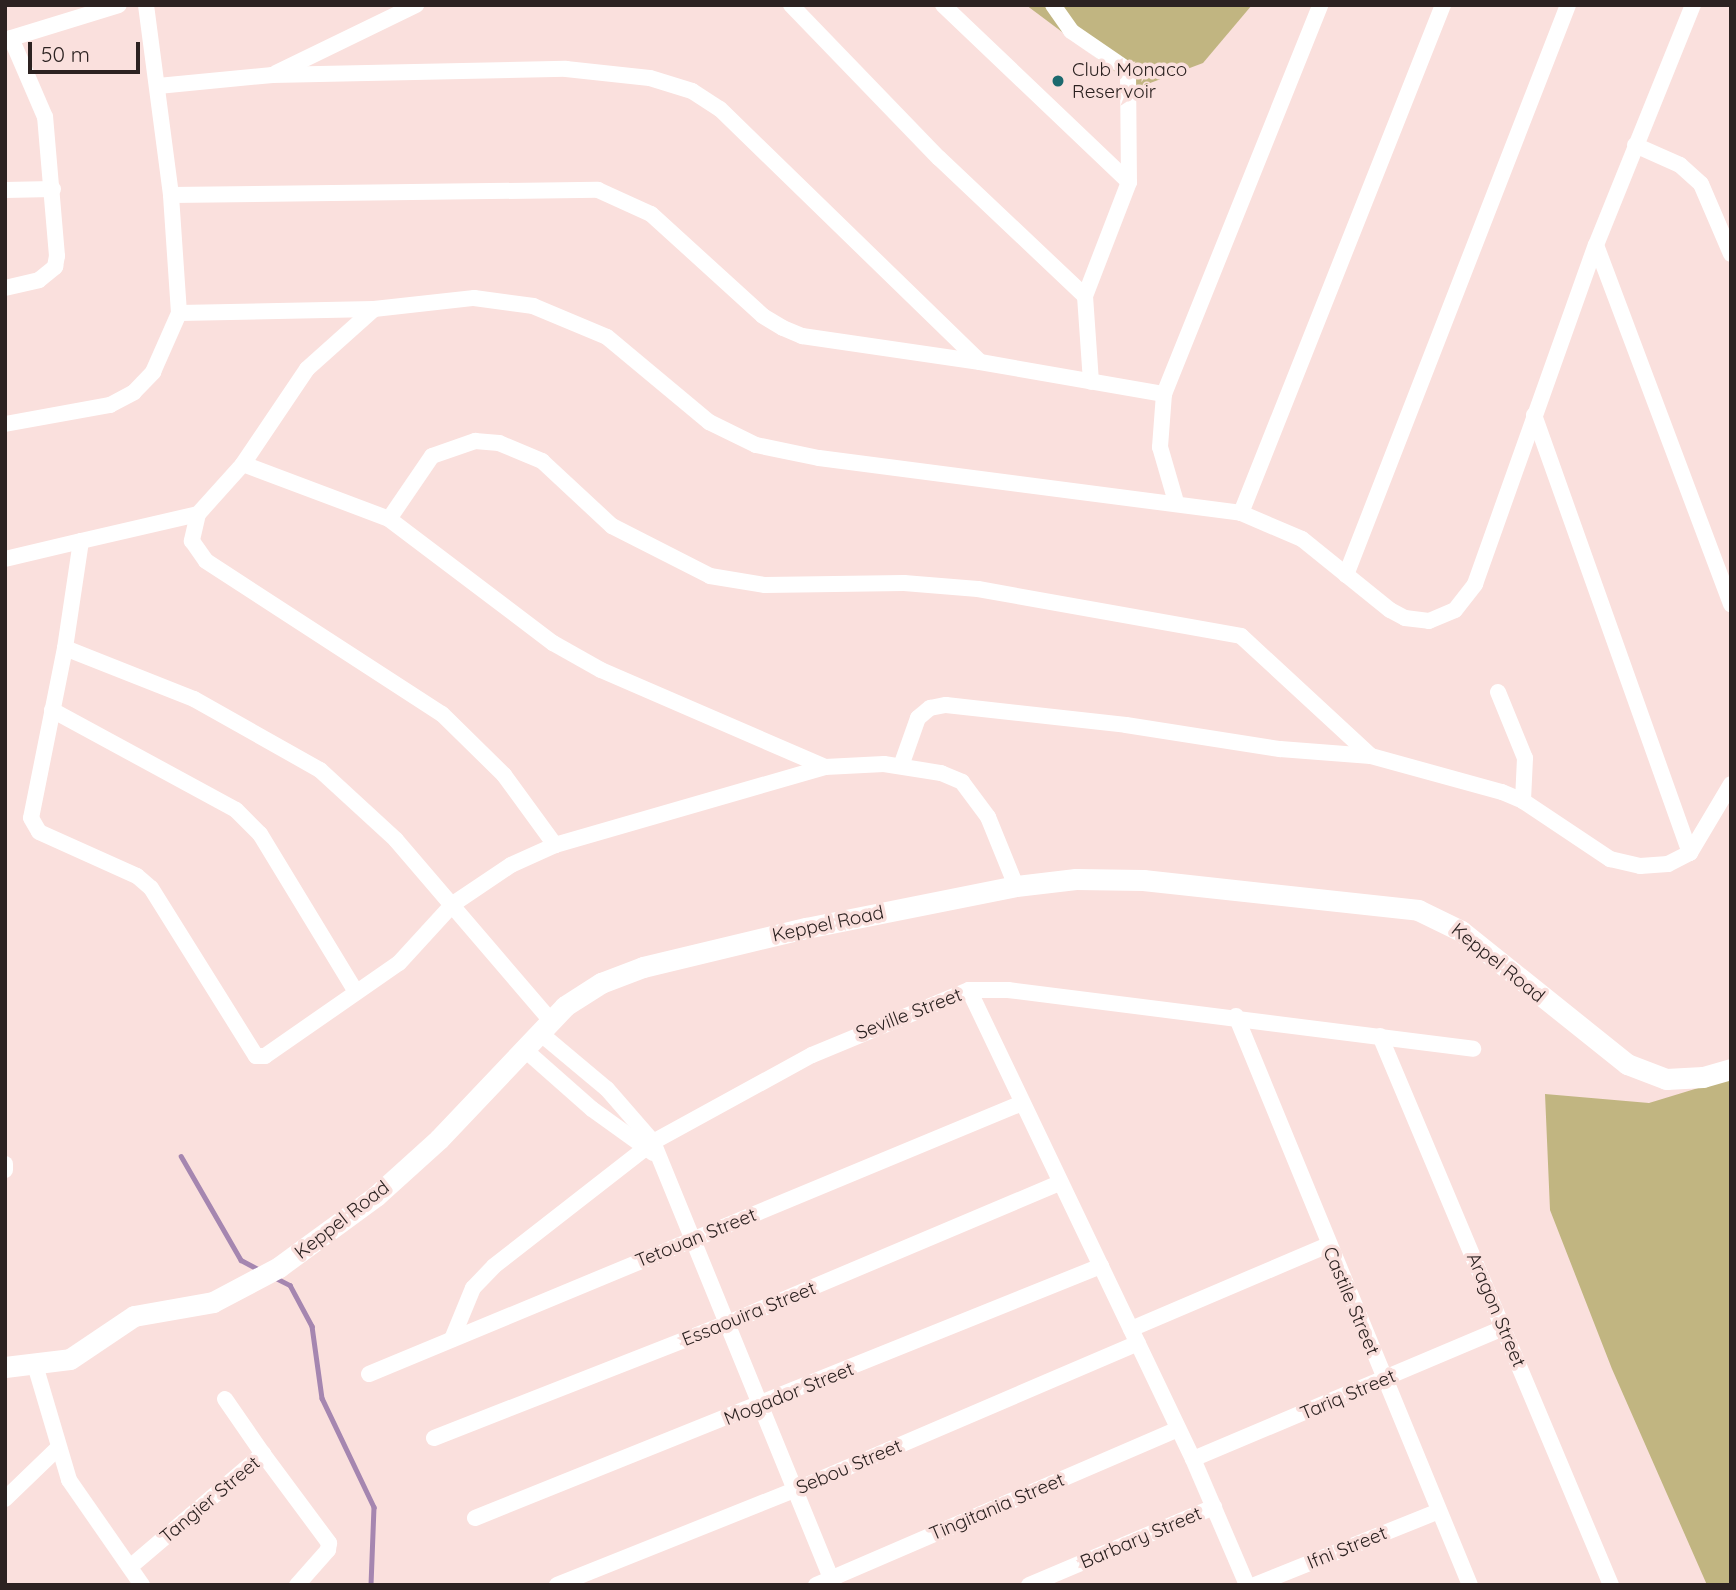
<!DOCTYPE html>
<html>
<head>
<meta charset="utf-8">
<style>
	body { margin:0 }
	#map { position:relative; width:1736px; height:1590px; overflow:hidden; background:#fae0dd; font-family:Quicksand,sans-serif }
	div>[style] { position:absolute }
	.forest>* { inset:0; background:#c1b581 }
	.stream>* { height:4.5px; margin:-2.25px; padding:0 2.25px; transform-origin:2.25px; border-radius:2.25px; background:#a586b0 }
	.minor>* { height:16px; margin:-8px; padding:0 8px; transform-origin:8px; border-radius:8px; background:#fff }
	.tertiary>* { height:21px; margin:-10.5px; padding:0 10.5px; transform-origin:10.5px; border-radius:10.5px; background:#fff }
	.dots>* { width:19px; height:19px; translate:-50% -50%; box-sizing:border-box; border:4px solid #fae0dd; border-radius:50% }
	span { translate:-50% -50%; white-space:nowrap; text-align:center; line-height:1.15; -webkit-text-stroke:7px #fae0dd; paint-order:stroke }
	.poi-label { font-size:19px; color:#2c2221 }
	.left { translate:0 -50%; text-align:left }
	.street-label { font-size:19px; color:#2c2221 }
	.frame { position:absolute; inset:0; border:7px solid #2c2221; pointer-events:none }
	.scale { position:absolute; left:28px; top:42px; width:112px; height:32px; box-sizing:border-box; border:4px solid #2c2221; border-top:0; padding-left:9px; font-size:21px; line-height:24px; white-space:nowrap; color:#2c2221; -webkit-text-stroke:5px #fae0dd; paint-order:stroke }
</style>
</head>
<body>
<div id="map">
	<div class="forest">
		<div style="clip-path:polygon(1026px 5px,1252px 5px,1203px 63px,1137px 88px)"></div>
		<div style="clip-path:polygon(1731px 1078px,1731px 1585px,1707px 1585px,1612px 1369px,1550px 1210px,1545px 1094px,1649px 1103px)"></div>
	</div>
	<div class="stream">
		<div style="left:181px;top:1156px;width:120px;rotate:60deg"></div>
		<div style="left:241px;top:1260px;width:21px;rotate:28deg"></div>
		<div style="left:274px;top:1277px;width:18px;rotate:27deg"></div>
		<div style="left:290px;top:1285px;width:47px;rotate:61.8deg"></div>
		<div style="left:312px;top:1326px;width:73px;rotate:82.1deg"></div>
		<div style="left:322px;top:1398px;width:121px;rotate:64.5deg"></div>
		<div style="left:374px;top:1507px;width:78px;rotate:92.2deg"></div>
	</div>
	<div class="minor">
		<div style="left:791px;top:5px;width:213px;rotate:46deg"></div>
		<div style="left:939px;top:158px;width:201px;rotate:43.4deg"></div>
		<div style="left:943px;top:5px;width:257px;rotate:43.6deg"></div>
		<div style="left:1053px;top:5px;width:32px;rotate:55deg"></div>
		<div style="left:1071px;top:31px;width:69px;rotate:34.4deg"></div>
		<div style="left:1128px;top:70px;width:112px;rotate:89.5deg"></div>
		<div style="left:1129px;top:182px;width:122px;rotate:111.1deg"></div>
		<div style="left:1085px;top:296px;width:86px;rotate:86deg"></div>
		<div style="left:5px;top:40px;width:119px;rotate:-17.1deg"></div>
		<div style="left:276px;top:73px;width:156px;rotate:-25.9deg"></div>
		<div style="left:158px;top:86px;width:115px;rotate:-5.5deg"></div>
		<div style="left:272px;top:75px;width:294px;rotate:-1.2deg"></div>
		<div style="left:566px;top:69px;width:84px;rotate:6.1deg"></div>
		<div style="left:650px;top:78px;width:44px;rotate:17.2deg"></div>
		<div style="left:692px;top:91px;width:33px;rotate:33deg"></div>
		<div style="left:720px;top:109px;width:363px;rotate:44.2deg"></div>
		<div style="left:980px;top:362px;width:187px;rotate:9.9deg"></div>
		<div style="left:1635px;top:145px;width:49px;rotate:24deg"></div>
		<div style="left:1680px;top:165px;width:28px;rotate:42deg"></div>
		<div style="left:1701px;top:184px;width:76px;rotate:66.8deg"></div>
		<div style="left:5px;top:190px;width:48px;rotate:-1.2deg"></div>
		<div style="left:171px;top:195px;width:427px;rotate:-0.7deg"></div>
		<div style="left:598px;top:190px;width:58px;rotate:24.4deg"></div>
		<div style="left:651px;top:214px;width:151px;rotate:42.3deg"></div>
		<div style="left:763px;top:316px;width:23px;rotate:31deg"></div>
		<div style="left:783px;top:328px;width:21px;rotate:23deg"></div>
		<div style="left:802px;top:336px;width:180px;rotate:8.3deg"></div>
		<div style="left:1596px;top:245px;width:384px;rotate:69.4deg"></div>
		<div style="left:5px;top:288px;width:35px;rotate:-13deg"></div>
		<div style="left:39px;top:280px;width:21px;rotate:-39deg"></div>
		<div style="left:55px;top:267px;width:11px;rotate:-80deg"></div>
		<div style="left:57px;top:256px;width:140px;rotate:-94.9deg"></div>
		<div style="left:45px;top:117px;width:86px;rotate:-113.3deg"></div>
		<div style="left:374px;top:309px;width:90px;rotate:138.2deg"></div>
		<div style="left:307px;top:369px;width:115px;rotate:124deg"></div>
		<div style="left:243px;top:464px;width:156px;rotate:20.6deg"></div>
		<div style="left:389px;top:519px;width:206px;rotate:37.1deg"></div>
		<div style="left:553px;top:643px;width:55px;rotate:29.4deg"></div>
		<div style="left:601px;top:670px;width:244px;rotate:23.4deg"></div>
		<div style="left:179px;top:313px;width:195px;rotate:-1.2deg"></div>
		<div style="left:374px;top:309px;width:101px;rotate:-6.3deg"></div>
		<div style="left:474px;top:298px;width:60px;rotate:7.7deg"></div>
		<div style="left:533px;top:306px;width:80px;rotate:22.7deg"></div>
		<div style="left:607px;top:337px;width:133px;rotate:39.8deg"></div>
		<div style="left:709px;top:422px;width:52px;rotate:26.1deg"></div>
		<div style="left:756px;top:445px;width:64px;rotate:11.7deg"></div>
		<div style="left:819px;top:458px;width:426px;rotate:7.4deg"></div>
		<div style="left:1241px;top:513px;width:66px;rotate:23.1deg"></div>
		<div style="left:1302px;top:539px;width:113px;rotate:38.9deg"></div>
		<div style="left:1390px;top:610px;width:17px;rotate:28deg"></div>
		<div style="left:1405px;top:618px;width:24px;rotate:7deg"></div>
		<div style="left:1429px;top:621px;width:28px;rotate:-23deg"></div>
		<div style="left:1455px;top:610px;width:33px;rotate:-52deg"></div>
		<div style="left:1475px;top:584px;width:360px;rotate:-70.4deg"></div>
		<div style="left:1596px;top:245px;width:259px;rotate:-68deg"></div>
		<div style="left:1534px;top:415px;width:465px;rotate:70.4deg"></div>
		<div style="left:5px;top:424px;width:107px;rotate:-10.3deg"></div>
		<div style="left:110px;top:405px;width:27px;rotate:-28deg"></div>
		<div style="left:134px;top:392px;width:28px;rotate:-46deg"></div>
		<div style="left:153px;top:372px;width:64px;rotate:-66.2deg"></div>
		<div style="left:179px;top:313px;width:118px;rotate:-93.9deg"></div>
		<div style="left:171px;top:195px;width:192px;rotate:-97.5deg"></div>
		<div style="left:243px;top:464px;width:67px;rotate:132deg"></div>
		<div style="left:198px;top:514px;width:120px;rotate:167deg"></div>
		<div style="left:81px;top:541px;width:108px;rotate:98.5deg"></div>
		<div style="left:65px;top:648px;width:173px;rotate:101.3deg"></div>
		<div style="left:31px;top:818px;width:16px;rotate:60deg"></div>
		<div style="left:39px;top:832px;width:107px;rotate:24.2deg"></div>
		<div style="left:137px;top:876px;width:18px;rotate:41deg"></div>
		<div style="left:151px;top:888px;width:198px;rotate:58deg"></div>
		<div style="left:256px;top:1056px;width:9px"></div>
		<div style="left:265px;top:1056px;width:163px;rotate:-34.8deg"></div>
		<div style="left:399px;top:963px;width:80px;rotate:-47.5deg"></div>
		<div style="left:453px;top:904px;width:70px;rotate:-33.9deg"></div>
		<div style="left:511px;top:865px;width:48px;rotate:-24.4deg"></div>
		<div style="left:555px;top:845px;width:281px;rotate:-16.1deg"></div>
		<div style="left:825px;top:767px;width:59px;rotate:-2.9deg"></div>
		<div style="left:884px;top:764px;width:58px;rotate:9deg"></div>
		<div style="left:941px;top:773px;width:23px;rotate:23deg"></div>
		<div style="left:962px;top:782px;width:44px;rotate:53.4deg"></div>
		<div style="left:988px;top:817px;width:74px;rotate:67.9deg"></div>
		<div style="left:1176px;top:502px;width:57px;rotate:-106.2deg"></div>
		<div style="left:1160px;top:447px;width:53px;rotate:-85.7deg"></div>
		<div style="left:1164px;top:394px;width:419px;rotate:-68.1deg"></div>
		<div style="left:1241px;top:513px;width:547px;rotate:-68.32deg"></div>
		<div style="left:198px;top:514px;width:28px;rotate:103deg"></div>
		<div style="left:192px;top:541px;width:24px;rotate:55deg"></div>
		<div style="left:206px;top:561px;width:281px;rotate:33deg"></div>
		<div style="left:442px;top:714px;width:87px;rotate:44.5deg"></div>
		<div style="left:504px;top:775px;width:87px;rotate:53.9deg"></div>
		<div style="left:389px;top:519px;width:76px;rotate:-55.7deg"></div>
		<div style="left:432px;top:456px;width:46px;rotate:-19.2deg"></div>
		<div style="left:475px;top:441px;width:24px;rotate:5deg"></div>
		<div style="left:499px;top:443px;width:47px;rotate:22.7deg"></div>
		<div style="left:542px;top:461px;width:96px;rotate:42.9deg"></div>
		<div style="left:612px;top:526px;width:110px;rotate:27deg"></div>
		<div style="left:710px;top:576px;width:56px;rotate:9.3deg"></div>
		<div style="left:765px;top:585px;width:139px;rotate:-0.8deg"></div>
		<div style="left:904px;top:583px;width:74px;rotate:4.6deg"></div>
		<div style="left:978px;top:589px;width:267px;rotate:10.1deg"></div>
		<div style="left:1241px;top:636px;width:177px;rotate:42.7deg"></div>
		<div style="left:5px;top:559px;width:78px;rotate:-13.3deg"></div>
		<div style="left:1346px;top:575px;width:612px;rotate:-68.72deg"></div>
		<div style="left:65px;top:648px;width:139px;rotate:21.6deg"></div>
		<div style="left:194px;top:699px;width:145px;rotate:29.4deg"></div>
		<div style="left:320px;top:770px;width:103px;rotate:42.6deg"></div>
		<div style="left:396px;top:840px;width:238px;rotate:49.4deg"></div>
		<div style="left:1498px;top:692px;width:71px;rotate:67.8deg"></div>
		<div style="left:1525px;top:758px;width:43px;rotate:92.7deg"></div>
		<div style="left:52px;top:710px;width:209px;rotate:28.5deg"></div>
		<div style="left:236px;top:810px;width:34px;rotate:45deg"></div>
		<div style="left:260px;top:834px;width:185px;rotate:58.7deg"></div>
		<div style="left:901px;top:766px;width:51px;rotate:-70.5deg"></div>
		<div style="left:918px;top:718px;width:16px;rotate:-40deg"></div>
		<div style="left:930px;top:708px;width:16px;rotate:-11deg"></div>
		<div style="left:946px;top:705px;width:181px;rotate:6.3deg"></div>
		<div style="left:1126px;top:725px;width:156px;rotate:8.9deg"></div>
		<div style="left:1280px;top:749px;width:91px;rotate:4.4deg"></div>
		<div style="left:1371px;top:756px;width:136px;rotate:15.4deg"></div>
		<div style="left:1502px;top:792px;width:23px;rotate:23deg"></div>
		<div style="left:1523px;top:801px;width:105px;rotate:33.7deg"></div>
		<div style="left:1610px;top:859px;width:31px;rotate:13deg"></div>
		<div style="left:1640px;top:866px;width:28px;rotate:-4deg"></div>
		<div style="left:1668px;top:864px;width:25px;rotate:-27deg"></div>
		<div style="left:1690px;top:853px;width:80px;rotate:-59.3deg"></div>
		<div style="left:969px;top:990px;width:520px;rotate:64.47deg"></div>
		<div style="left:1193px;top:1459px;width:137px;rotate:66.8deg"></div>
		<div style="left:1236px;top:1016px;width:615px;rotate:67.65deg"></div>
		<div style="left:540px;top:1033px;width:87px;rotate:39.9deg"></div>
		<div style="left:607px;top:1089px;width:70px;rotate:49deg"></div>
		<div style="left:653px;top:1142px;width:479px;rotate:67.8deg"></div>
		<div style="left:1380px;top:1036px;width:596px;rotate:67.18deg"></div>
		<div style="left:524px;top:1049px;width:91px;rotate:41.4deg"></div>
		<div style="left:592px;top:1109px;width:75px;rotate:35.8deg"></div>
		<div style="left:5px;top:1164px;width:6px;rotate:90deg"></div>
		<div style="left:1131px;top:1329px;width:214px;rotate:-23.1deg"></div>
		<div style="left:452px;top:1339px;width:55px;rotate:-67.6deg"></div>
		<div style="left:473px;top:1288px;width:30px;rotate:-46deg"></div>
		<div style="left:494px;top:1266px;width:202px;rotate:-37.9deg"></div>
		<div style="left:653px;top:1142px;width:181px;rotate:-28.7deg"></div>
		<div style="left:812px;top:1055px;width:170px;rotate:-22.5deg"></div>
		<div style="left:969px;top:990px;width:39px"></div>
		<div style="left:1008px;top:990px;width:469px;rotate:7.2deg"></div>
		<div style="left:35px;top:1365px;width:120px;rotate:73.5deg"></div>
		<div style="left:69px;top:1480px;width:128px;rotate:55.2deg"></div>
		<div style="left:369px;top:1374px;width:707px;rotate:-22.54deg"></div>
		<div style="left:225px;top:1399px;width:67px;rotate:55.4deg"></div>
		<div style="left:434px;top:1438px;width:316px;rotate:-21.4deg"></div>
		<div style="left:728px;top:1323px;width:360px;rotate:-22.9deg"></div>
		<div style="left:1193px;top:1459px;width:337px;rotate:-22.9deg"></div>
		<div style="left:5px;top:1499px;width:72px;rotate:-43.9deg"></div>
		<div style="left:475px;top:1518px;width:675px;rotate:-21.93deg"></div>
		<div style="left:130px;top:1567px;width:175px;rotate:-40.4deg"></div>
		<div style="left:263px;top:1454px;width:111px;rotate:53.4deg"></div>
		<div style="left:329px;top:1543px;width:7px;rotate:98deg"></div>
		<div style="left:328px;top:1550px;width:47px;rotate:131.5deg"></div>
		<div style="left:557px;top:1585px;width:256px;rotate:-21.8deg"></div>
		<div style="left:795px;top:1490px;width:373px;rotate:-23.2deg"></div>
		<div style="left:816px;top:1585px;width:394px;rotate:-23.3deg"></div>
		<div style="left:1029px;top:1585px;width:201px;rotate:-22.9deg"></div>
		<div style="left:1255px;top:1585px;width:198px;rotate:-21.9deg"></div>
	</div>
	<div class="tertiary">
		<div style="left:5px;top:1367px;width:65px;rotate:-7deg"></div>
		<div style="left:70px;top:1359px;width:77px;rotate:-33.9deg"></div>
		<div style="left:134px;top:1316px;width:80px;rotate:-10deg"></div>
		<div style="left:213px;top:1302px;width:75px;rotate:-27.9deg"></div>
		<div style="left:279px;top:1267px;width:120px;rotate:-36.2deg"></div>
		<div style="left:376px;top:1196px;width:85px;rotate:-42.1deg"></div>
		<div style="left:439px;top:1139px;width:183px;rotate:-46.5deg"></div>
		<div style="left:565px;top:1006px;width:43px;rotate:-32.6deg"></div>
		<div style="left:601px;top:983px;width:45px;rotate:-20.9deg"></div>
		<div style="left:643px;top:967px;width:168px;rotate:-13.5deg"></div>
		<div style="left:806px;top:928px;width:214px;rotate:-11.3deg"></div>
		<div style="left:1016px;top:886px;width:60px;rotate:-6.7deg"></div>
		<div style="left:1076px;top:879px;width:67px;rotate:0.9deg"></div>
		<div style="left:1143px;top:880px;width:277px;rotate:6.2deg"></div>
		<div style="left:1418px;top:910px;width:48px;rotate:26deg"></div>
		<div style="left:1461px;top:931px;width:213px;rotate:38.7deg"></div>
		<div style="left:1627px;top:1064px;width:42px;rotate:21deg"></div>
		<div style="left:1666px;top:1079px;width:37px;rotate:-3deg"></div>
		<div style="left:1703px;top:1077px;width:29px;rotate:-16deg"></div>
	</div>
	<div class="dots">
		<div style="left:1058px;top:81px;background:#1c696e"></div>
	</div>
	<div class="poi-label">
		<span class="left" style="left:1072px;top:81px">Club Monaco<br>Reservoir</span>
	</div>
	<div class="street-label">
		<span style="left:828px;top:924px;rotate:-12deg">Keppel Road</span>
		<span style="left:1498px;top:963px;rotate:39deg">Keppel Road</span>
		<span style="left:909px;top:1014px;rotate:-21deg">Seville Street</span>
		<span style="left:342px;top:1220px;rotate:-38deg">Keppel Road</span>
		<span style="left:696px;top:1238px;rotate:-22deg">Tetouan Street</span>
		<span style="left:1351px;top:1301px;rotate:67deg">Castile Street</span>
		<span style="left:1496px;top:1310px;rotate:67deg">Aragon Street</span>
		<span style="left:749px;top:1314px;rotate:-22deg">Essaouira Street</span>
		<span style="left:789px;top:1394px;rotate:-22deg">Mogador Street</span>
		<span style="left:1348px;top:1395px;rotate:-23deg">Tariq Street</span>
		<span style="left:849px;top:1467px;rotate:-23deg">Sebou Street</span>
		<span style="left:210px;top:1500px;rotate:-40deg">Tangier Street</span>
		<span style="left:997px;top:1507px;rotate:-23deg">Tingitania Street</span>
		<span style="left:1141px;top:1538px;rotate:-23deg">Barbary Street</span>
		<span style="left:1347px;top:1548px;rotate:-22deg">Ifni Street</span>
	</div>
	<div class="frame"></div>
	<div class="scale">50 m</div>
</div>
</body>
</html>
